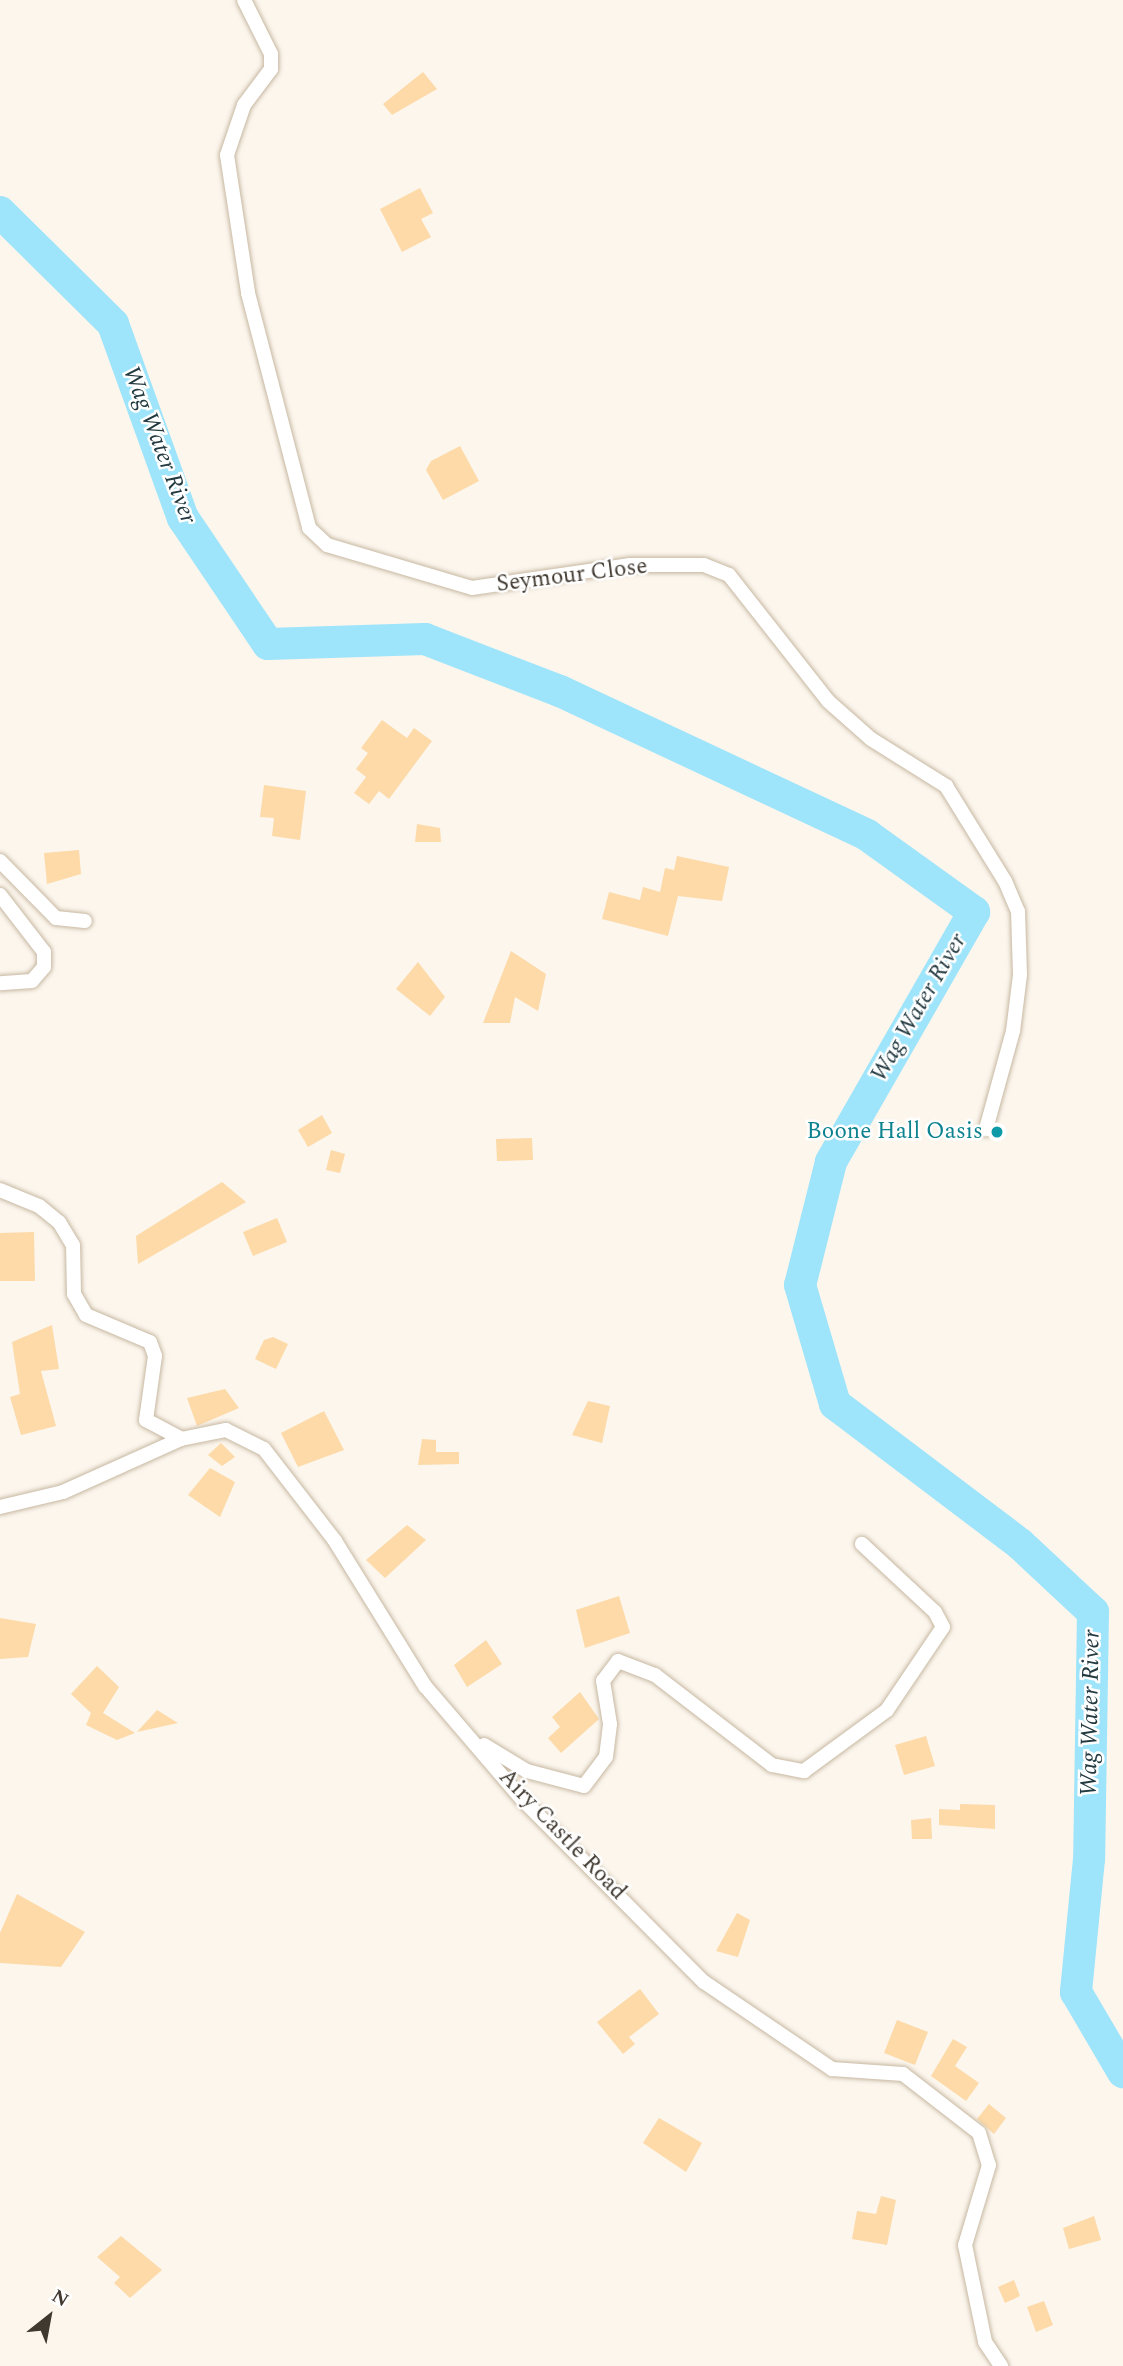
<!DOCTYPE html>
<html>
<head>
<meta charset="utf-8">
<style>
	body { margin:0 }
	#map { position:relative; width:1123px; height:2366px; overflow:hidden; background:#fcf6ed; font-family:Spectral,serif }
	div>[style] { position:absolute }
	.river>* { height:32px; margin:-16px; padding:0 16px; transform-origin:16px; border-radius:16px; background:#9ee4fa }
	.building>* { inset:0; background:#fddaa8 }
	.roads { filter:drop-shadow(0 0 2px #c7b8a2) drop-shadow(0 0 2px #c7b8a2) }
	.street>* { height:14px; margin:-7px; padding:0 7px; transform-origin:7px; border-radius:7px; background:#fff }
	.dots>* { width:19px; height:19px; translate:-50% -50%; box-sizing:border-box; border:4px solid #fff; border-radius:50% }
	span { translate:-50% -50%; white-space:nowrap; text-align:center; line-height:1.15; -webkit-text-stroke:5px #fff; paint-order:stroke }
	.street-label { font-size:23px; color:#403930 }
	.culture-label { font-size:23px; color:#0d838f }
	.right { translate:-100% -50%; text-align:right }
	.water-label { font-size:24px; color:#233a41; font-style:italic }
	.north { position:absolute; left:14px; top:2282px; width:70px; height:70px; -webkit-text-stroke:5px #fff; paint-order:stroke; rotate:31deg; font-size:19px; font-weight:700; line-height:28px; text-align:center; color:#403930 }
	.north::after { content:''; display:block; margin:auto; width:24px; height:32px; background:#403930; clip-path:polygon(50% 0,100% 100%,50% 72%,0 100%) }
</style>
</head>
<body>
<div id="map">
	<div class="river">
		<div style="left:0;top:212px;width:159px;rotate:44.7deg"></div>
		<div style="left:113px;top:324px;width:206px;rotate:70.2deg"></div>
		<div style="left:183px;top:518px;width:152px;rotate:56deg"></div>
		<div style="left:268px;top:644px;width:157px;rotate:-1.8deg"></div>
		<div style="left:425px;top:639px;width:145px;rotate:21.1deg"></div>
		<div style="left:560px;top:691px;width:339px;rotate:25.1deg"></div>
		<div style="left:867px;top:835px;width:132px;rotate:35.7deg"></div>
		<div style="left:974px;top:912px;width:288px;rotate:119.8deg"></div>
		<div style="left:831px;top:1162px;width:127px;rotate:104.1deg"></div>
		<div style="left:800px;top:1285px;width:124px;rotate:73.6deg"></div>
		<div style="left:835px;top:1404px;width:232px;rotate:37.1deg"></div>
		<div style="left:1020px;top:1544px;width:100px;rotate:43deg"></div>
		<div style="left:1093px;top:1612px;width:247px;rotate:90.9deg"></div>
		<div style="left:1089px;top:1859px;width:134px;rotate:95.6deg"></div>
		<div style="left:1076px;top:1992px;width:93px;rotate:59.6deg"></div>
	</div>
	<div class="building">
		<div style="clip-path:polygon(423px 72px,437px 89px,392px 115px,383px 104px)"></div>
		<div style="clip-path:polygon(420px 188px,433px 213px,421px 219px,431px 237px,402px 252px,380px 209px)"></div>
		<div style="clip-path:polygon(460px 446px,479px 481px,443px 500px,426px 470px,431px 461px)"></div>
		<div style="clip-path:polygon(382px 720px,407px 738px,414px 728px,432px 741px,389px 799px,379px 791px,369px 804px,354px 793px,366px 777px,356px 769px,368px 753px,361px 748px)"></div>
		<div style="clip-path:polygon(264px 785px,306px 791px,300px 840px,272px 836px,274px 818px,260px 817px)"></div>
		<div style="clip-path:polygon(417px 824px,440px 828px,441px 842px,415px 842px)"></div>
		<div style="clip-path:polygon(79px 850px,81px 874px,47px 884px,44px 853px)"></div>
		<div style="clip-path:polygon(677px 856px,729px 867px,722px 901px,678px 896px,668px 936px,602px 919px,609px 892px,640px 900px,643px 887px,660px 892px,665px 868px,674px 870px)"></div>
		<div style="clip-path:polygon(511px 951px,546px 974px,538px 1011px,515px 997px,510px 1023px,483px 1023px)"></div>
		<div style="clip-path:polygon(418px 962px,445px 997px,430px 1016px,396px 989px)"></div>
		<div style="clip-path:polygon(322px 1115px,332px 1133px,308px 1147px,298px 1130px)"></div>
		<div style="clip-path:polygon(532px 1138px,533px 1160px,497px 1161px,496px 1139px)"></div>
		<div style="clip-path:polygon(331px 1150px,345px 1154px,340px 1173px,326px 1170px)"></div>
		<div style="clip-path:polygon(222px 1182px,246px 1202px,138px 1264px,136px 1236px)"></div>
		<div style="clip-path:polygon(277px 1218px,287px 1242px,253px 1256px,243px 1232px)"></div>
		<div style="clip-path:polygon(34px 1232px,35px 1281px,0 1281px,0 1233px)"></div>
		<div style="clip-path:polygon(52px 1325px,59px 1369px,41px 1371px,56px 1426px,21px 1435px,10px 1397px,20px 1394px,12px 1342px)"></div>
		<div style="clip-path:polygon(273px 1337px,288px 1344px,276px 1369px,255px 1359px,264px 1340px)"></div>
		<div style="clip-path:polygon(225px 1389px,239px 1408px,197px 1426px,187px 1398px)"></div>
		<div style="clip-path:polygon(588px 1401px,610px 1406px,602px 1443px,572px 1435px)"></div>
		<div style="clip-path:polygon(324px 1411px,344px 1450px,298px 1467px,281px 1433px)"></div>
		<div style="clip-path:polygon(422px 1439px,436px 1440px,436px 1452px,459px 1452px,459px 1464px,418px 1465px)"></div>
		<div style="clip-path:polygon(221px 1443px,235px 1457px,222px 1466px,208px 1455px)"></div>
		<div style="clip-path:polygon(210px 1468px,235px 1482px,220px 1517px,188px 1495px)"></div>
		<div style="clip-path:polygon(407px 1525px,426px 1540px,385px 1578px,366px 1560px)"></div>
		<div style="clip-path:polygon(619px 1596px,630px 1633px,585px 1648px,576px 1610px)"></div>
		<div style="clip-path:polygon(0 1618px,36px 1624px,28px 1657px,0 1659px)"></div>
		<div style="clip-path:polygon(486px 1640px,502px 1664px,467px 1687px,454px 1665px)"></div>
		<div style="clip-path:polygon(97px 1666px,119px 1687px,103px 1713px,135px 1733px,117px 1740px,86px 1725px,91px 1713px,71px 1694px)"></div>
		<div style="clip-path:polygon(580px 1692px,599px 1719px,561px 1753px,548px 1738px,560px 1727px,552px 1717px)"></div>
		<div style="clip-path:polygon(157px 1710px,178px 1723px,137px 1732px)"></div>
		<div style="clip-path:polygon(926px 1736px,935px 1766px,904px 1775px,895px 1745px)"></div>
		<div style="clip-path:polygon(960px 1804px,995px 1805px,995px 1829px,939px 1825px,939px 1809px,960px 1810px)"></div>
		<div style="clip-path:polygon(931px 1818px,932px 1839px,912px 1839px,911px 1820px)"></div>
		<div style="clip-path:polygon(17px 1894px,85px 1932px,61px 1967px,0 1963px,0 1933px)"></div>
		<div style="clip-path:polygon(737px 1913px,750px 1920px,738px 1957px,716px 1951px)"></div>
		<div style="clip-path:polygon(640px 1989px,659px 2014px,629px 2037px,635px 2044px,623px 2054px,597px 2022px)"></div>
		<div style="clip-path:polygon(897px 2020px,928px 2032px,915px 2065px,884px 2053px)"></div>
		<div style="clip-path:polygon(953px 2039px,967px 2047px,955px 2066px,979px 2083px,966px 2101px,931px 2076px)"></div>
		<div style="clip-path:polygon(989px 2104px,1006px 2118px,994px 2134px,977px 2119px)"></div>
		<div style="clip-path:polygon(659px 2118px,702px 2143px,686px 2172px,643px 2143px)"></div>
		<div style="clip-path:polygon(881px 2196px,896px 2200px,887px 2245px,852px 2239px,857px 2211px,876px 2214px)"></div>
		<div style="clip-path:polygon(1094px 2216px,1101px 2240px,1069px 2249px,1063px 2228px)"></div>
		<div style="clip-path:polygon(121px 2236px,162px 2270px,130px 2298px,114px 2283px,120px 2277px,97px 2257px)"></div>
		<div style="clip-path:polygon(1014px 2280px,1020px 2296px,1005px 2303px,998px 2287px)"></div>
		<div style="clip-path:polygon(1044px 2301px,1053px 2325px,1036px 2332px,1027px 2307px)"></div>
	</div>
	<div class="roads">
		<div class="street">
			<div style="left:244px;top:0;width:60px;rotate:63.4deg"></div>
			<div style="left:271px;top:54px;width:15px;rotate:90deg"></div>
			<div style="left:271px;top:69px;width:45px;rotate:126.9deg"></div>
			<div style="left:244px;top:105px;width:53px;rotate:108.8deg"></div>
			<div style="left:227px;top:155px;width:140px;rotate:81.3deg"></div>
			<div style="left:248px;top:293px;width:243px;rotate:75.4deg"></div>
			<div style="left:309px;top:528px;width:25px;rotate:43deg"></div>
			<div style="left:327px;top:545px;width:151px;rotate:16.5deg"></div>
			<div style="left:472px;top:588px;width:160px;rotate:-8.3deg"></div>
			<div style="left:630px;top:565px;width:74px"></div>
			<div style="left:704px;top:565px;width:27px;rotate:22deg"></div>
			<div style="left:729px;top:575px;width:160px;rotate:51.8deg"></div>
			<div style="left:828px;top:701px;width:57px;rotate:41.5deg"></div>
			<div style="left:871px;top:739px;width:89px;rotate:32.1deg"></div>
			<div style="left:946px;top:786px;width:112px;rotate:58.2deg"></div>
			<div style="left:1005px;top:881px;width:33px;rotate:67deg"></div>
			<div style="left:1018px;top:911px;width:64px;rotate:88.2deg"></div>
			<div style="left:1020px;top:975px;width:56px;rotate:97.1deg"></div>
			<div style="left:1013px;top:1031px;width:102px;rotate:105.4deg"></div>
			<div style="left:0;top:861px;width:80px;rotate:45.5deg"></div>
			<div style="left:56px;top:918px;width:29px;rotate:6deg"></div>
			<div style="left:0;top:895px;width:72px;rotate:52.3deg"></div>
			<div style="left:44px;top:952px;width:15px;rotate:90deg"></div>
			<div style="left:44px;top:967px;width:18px;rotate:131deg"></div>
			<div style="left:32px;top:981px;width:32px;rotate:176deg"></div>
			<div style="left:0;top:1190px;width:42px;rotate:22.3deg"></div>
			<div style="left:39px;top:1206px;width:26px;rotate:39deg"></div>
			<div style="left:59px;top:1222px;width:27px;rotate:59deg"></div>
			<div style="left:73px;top:1245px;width:49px;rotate:88.8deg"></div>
			<div style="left:74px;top:1294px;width:24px;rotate:60deg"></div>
			<div style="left:86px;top:1315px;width:69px;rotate:22.9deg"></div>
			<div style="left:150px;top:1342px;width:15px;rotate:70deg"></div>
			<div style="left:155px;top:1356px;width:65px;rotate:98deg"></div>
			<div style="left:146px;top:1420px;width:40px;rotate:28deg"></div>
			<div style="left:0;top:1507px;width:65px;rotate:-13.4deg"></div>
			<div style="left:63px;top:1492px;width:129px;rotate:-24.2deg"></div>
			<div style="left:181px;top:1439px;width:46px;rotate:-11.3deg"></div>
			<div style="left:226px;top:1430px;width:42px;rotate:26.6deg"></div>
			<div style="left:264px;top:1449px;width:116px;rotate:52.3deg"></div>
			<div style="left:335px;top:1541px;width:171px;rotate:58.2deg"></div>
			<div style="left:425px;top:1686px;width:149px;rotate:49.4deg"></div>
			<div style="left:522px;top:1799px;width:258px;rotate:45.2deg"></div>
			<div style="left:704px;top:1982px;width:155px;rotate:34.2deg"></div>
			<div style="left:832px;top:2069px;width:71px;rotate:4deg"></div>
			<div style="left:903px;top:2074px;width:96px;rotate:37.8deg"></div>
			<div style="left:979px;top:2133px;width:34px;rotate:73deg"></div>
			<div style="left:989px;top:2165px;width:84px;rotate:106.7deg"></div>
			<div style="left:965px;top:2245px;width:99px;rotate:78.3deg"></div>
			<div style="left:985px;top:2342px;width:29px;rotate:56deg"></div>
			<div style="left:484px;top:1745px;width:50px;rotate:31.2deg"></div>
			<div style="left:527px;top:1771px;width:59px;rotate:14.7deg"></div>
			<div style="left:584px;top:1786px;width:36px;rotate:-53deg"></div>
			<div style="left:606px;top:1757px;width:33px;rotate:-83deg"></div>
			<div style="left:610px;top:1724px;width:44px;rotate:-99.2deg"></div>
			<div style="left:603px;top:1681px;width:25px;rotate:-53deg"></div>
			<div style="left:618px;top:1661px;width:40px;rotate:21deg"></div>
			<div style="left:655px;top:1675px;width:148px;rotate:37.6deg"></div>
			<div style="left:772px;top:1765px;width:33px;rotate:11deg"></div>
			<div style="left:804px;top:1771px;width:103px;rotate:-36.3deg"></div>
			<div style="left:887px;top:1710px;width:100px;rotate:-56deg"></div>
			<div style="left:943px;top:1627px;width:17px;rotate:-118deg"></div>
			<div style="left:935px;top:1612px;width:100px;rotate:-137deg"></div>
		</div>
	</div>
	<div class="dots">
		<div style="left:997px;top:1132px;background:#0f9aa8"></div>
	</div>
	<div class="street-label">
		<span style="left:572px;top:576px;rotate:-7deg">Seymour Close</span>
		<span style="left:562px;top:1835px;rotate:46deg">Airy Castle Road</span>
	</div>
	<div class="culture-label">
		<span class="right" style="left:983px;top:1132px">Boone Hall Oasis</span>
	</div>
	<div class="water-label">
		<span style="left:159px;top:445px;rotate:69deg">Wag Water River</span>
		<span style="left:919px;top:1008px;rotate:-60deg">Wag Water River</span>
		<span style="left:1091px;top:1713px;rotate:-89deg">Wag Water River</span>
	</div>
	<div class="north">N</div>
</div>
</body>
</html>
